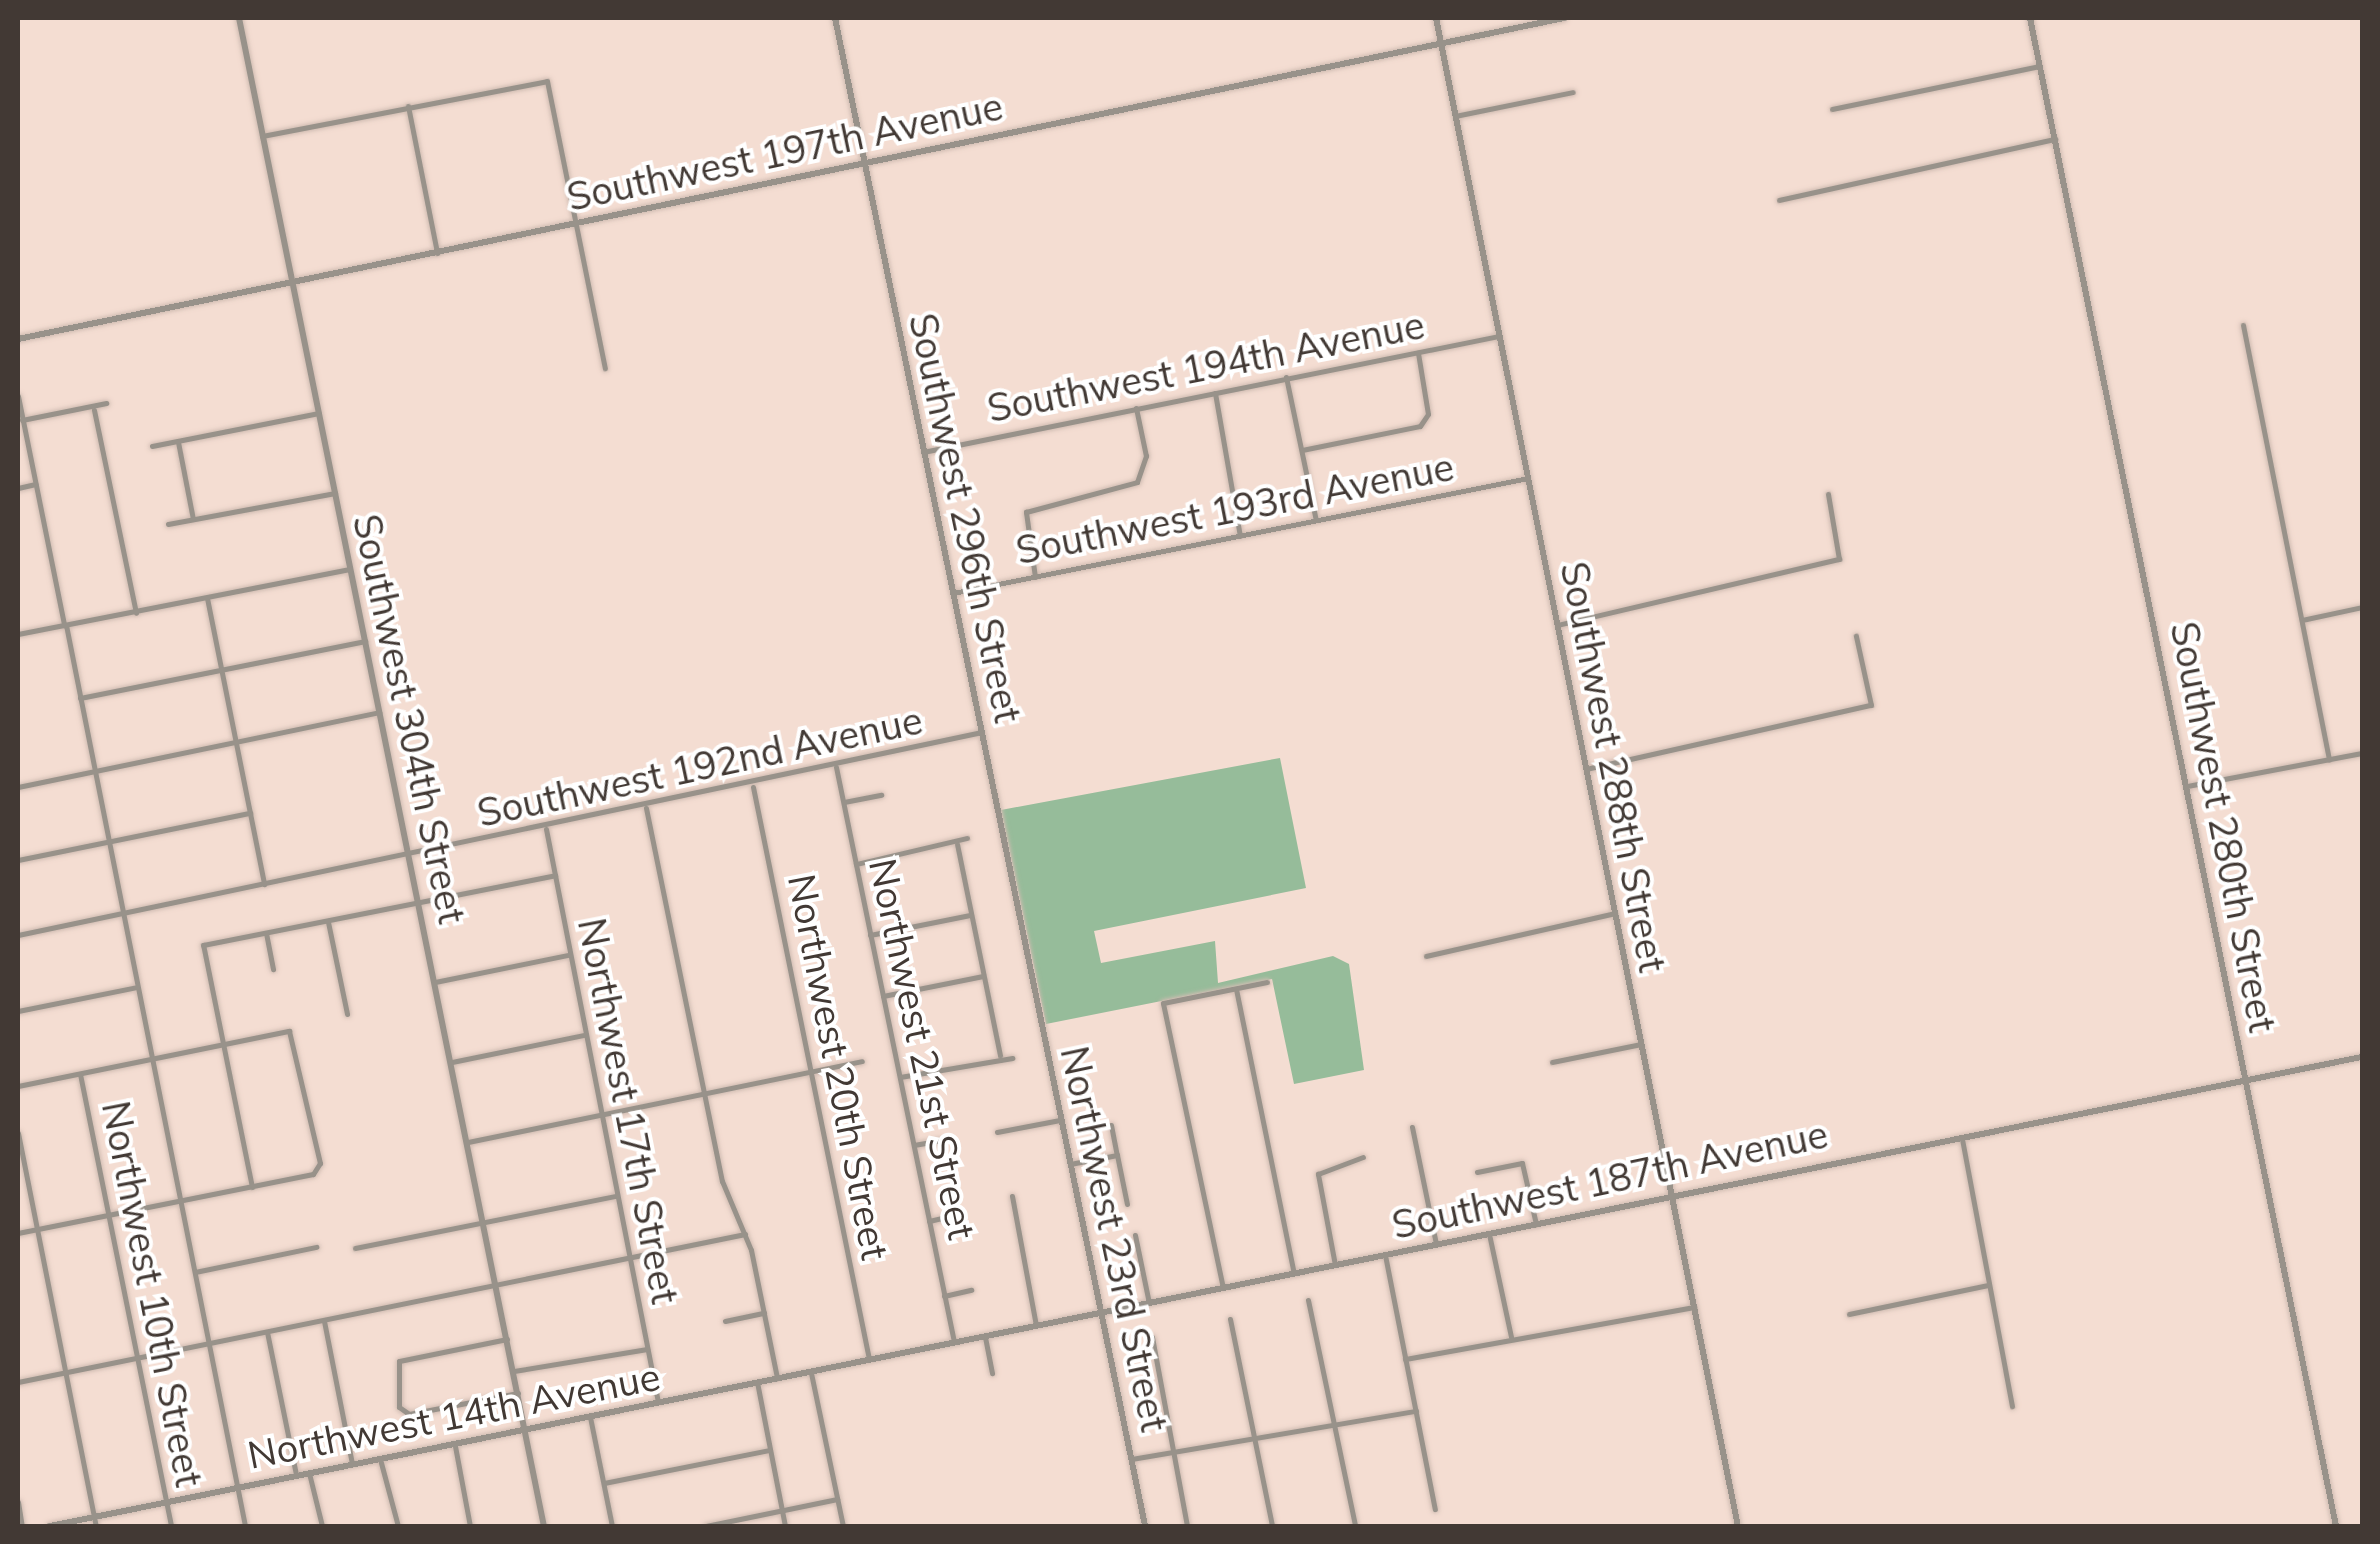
<!DOCTYPE html>
<html>
<head>
<meta charset="utf-8">
<style>
	body { margin:0 }
	#map { position:relative; width:2380px; height:1544px; overflow:hidden; background:#f4ddd2; font-family:Mulish,sans-serif }
	div>[style] { position:absolute }
	.forest>* { inset:0; background:#96bc9a }
	.roads { filter:drop-shadow(0 0 2px #d0bcb2) drop-shadow(0 0 2px #d0bcb2) }
	.minor>* { height:5px; margin:-2.5px; padding:0 2.5px; transform-origin:2.5px; border-radius:2.5px; background:#98928a }
	.tertiary>* { height:6px; margin:-3px; padding:0 3px; transform-origin:3px; border-radius:3px; background:#98928a }
	span { translate:-50% -50%; white-space:nowrap; text-align:center; line-height:1.15; -webkit-text-stroke:8px #fff; paint-order:stroke }
	.street-label { font-size:38px; color:#423934 }
	.frame { position:absolute; inset:0; border:20px solid #423934; pointer-events:none }
</style>
</head>
<body>
<div id="map">
	<div class="forest">
		<div style="clip-path:polygon(1280px 758px,1306px 888px,1094px 931px,1101px 963px,1215px 941px,1218px 983px,1333px 956px,1349px 964px,1364px 1070px,1294px 1084px,1272px 979px,1046px 1024px,1001px 810px)"></div>
	</div>
	<div class="roads">
		<div class="minor">
			<div style="left:408px;top:106px;width:150px;rotate:78.8deg"></div>
			<div style="left:1832px;top:109px;width:212px;rotate:-11.7deg"></div>
			<div style="left:1455px;top:116px;width:120px;rotate:-11.5deg"></div>
			<div style="left:262px;top:136px;width:290px;rotate:-10.9deg"></div>
			<div style="left:547px;top:81px;width:293px;rotate:78.6deg"></div>
			<div style="left:1779px;top:200px;width:283px;rotate:-12.5deg"></div>
			<div style="left:2243px;top:325px;width:443px;rotate:78.8deg"></div>
			<div style="left:1286px;top:377px;width:146px;rotate:78.2deg"></div>
			<div style="left:1215px;top:393px;width:145px;rotate:80.1deg"></div>
			<div style="left:18px;top:396px;width:234px;rotate:78.6deg"></div>
			<div style="left:94px;top:410px;width:207px;rotate:78.3deg"></div>
			<div style="left:22px;top:420px;width:86px;rotate:-11.4deg"></div>
			<div style="left:178px;top:442px;width:78px;rotate:79deg"></div>
			<div style="left:152px;top:446px;width:170px;rotate:-11.2deg"></div>
			<div style="left:1302px;top:450px;width:120px;rotate:-11.5deg"></div>
			<div style="left:1420px;top:426px;width:14px;rotate:-56deg"></div>
			<div style="left:1428px;top:414px;width:62px;rotate:-99.3deg"></div>
			<div style="left:923px;top:452px;width:588px;rotate:-11.39deg"></div>
			<div style="left:18px;top:488px;width:18px;rotate:-13deg"></div>
			<div style="left:168px;top:524px;width:170px;rotate:-10.5deg"></div>
			<div style="left:1035px;top:577px;width:66px;rotate:-97.9deg"></div>
			<div style="left:1026px;top:512px;width:115px;rotate:-15.1deg"></div>
			<div style="left:1137px;top:482px;width:28px;rotate:-71deg"></div>
			<div style="left:1146px;top:456px;width:49px;rotate:-101.8deg"></div>
			<div style="left:953px;top:593px;width:586px;rotate:-11.31deg"></div>
			<div style="left:207px;top:598px;width:292px;rotate:78.7deg"></div>
			<div style="left:2302px;top:620px;width:61px;rotate:-12.2deg"></div>
			<div style="left:66px;top:625px;width:919px;rotate:78.76deg"></div>
			<div style="left:1557px;top:625px;width:290px;rotate:-13.2deg"></div>
			<div style="left:1839px;top:559px;width:66px;rotate:-99.6deg"></div>
			<div style="left:18px;top:634px;width:338px;rotate:-11.1deg"></div>
			<div style="left:80px;top:698px;width:291px;rotate:-11.3deg"></div>
			<div style="left:836px;top:767px;width:587px;rotate:78.4deg"></div>
			<div style="left:1586px;top:769px;width:292px;rotate:-12.7deg"></div>
			<div style="left:1871px;top:705px;width:71px;rotate:-102.3deg"></div>
			<div style="left:2187px;top:786px;width:178px;rotate:-10.7deg"></div>
			<div style="left:18px;top:787px;width:369px;rotate:-11.7deg"></div>
			<div style="left:753px;top:787px;width:584px;rotate:78.54deg"></div>
			<div style="left:844px;top:802px;width:38px;rotate:-11deg"></div>
			<div style="left:646px;top:808px;width:381px;rotate:78.5deg"></div>
			<div style="left:722px;top:1181px;width:75px;rotate:67.2deg"></div>
			<div style="left:751px;top:1250px;width:131px;rotate:78.5deg"></div>
			<div style="left:546px;top:829px;width:584px;rotate:78.94deg"></div>
			<div style="left:957px;top:844px;width:216px;rotate:78.5deg"></div>
			<div style="left:18px;top:860px;width:237px;rotate:-11.5deg"></div>
			<div style="left:856px;top:864px;width:114px;rotate:-13.2deg"></div>
			<div style="left:328px;top:922px;width:94px;rotate:78.3deg"></div>
			<div style="left:266px;top:933px;width:37px;rotate:79deg"></div>
			<div style="left:18px;top:935px;width:985px;rotate:-11.89deg"></div>
			<div style="left:870px;top:935px;width:102px;rotate:-11.3deg"></div>
			<div style="left:1426px;top:956px;width:194px;rotate:-12.8deg"></div>
			<div style="left:435px;top:982px;width:136px;rotate:-11.5deg"></div>
			<div style="left:1236px;top:989px;width:290px;rotate:78.5deg"></div>
			<div style="left:883px;top:996px;width:102px;rotate:-11.3deg"></div>
			<div style="left:18px;top:1011px;width:121px;rotate:-11.4deg"></div>
			<div style="left:452px;top:1062px;width:135px;rotate:-11.6deg"></div>
			<div style="left:1552px;top:1062px;width:91px;rotate:-11.4deg"></div>
			<div style="left:80px;top:1074px;width:461px;rotate:78.6deg"></div>
			<div style="left:900px;top:1077px;width:114px;rotate:-9.6deg"></div>
			<div style="left:18px;top:1086px;width:277px;rotate:-11.5deg"></div>
			<div style="left:289px;top:1031px;width:136px;rotate:76.8deg"></div>
			<div style="left:320px;top:1163px;width:13px;rotate:122deg"></div>
			<div style="left:313px;top:1174px;width:301px;rotate:168.7deg"></div>
			<div style="left:1111px;top:1125px;width:31px;rotate:79deg"></div>
			<div style="left:1412px;top:1127px;width:119px;rotate:78.4deg"></div>
			<div style="left:997px;top:1132px;width:64px;rotate:-10.8deg"></div>
			<div style="left:18px;top:1133px;width:401px;rotate:78.8deg"></div>
			<div style="left:1962px;top:1139px;width:272px;rotate:79.4deg"></div>
			<div style="left:468px;top:1142px;width:402px;rotate:-11.6deg"></div>
			<div style="left:914px;top:1145px;width:27px;rotate:-10deg"></div>
			<div style="left:1070px;top:1164px;width:48px;rotate:-10.8deg"></div>
			<div style="left:1117px;top:1155px;width:50px;rotate:78.5deg"></div>
			<div style="left:1477px;top:1172px;width:46px;rotate:-11.3deg"></div>
			<div style="left:1522px;top:1163px;width:63px;rotate:77.1deg"></div>
			<div style="left:252px;top:1187px;width:247px;rotate:-101.4deg"></div>
			<div style="left:203px;top:945px;width:359px;rotate:-11.2deg"></div>
			<div style="left:1012px;top:1196px;width:131px;rotate:79.5deg"></div>
			<div style="left:929px;top:1221px;width:27px;rotate:-13deg"></div>
			<div style="left:1489px;top:1234px;width:105px;rotate:77.9deg"></div>
			<div style="left:1135px;top:1235px;width:69px;rotate:78.4deg"></div>
			<div style="left:355px;top:1248px;width:266px;rotate:-11.3deg"></div>
			<div style="left:1385px;top:1255px;width:259px;rotate:78.9deg"></div>
			<div style="left:1335px;top:1265px;width:93px;rotate:-100.6deg"></div>
			<div style="left:1318px;top:1174px;width:48px;rotate:-20.7deg"></div>
			<div style="left:195px;top:1272px;width:124px;rotate:-11.7deg"></div>
			<div style="left:1223px;top:1288px;width:291px;rotate:-101.9deg"></div>
			<div style="left:1163px;top:1003px;width:106px;rotate:-11.4deg"></div>
			<div style="left:944px;top:1296px;width:28px;rotate:-13deg"></div>
			<div style="left:1308px;top:1300px;width:229px;rotate:78.2deg"></div>
			<div style="left:1849px;top:1314px;width:142px;rotate:-11.8deg"></div>
			<div style="left:1230px;top:1319px;width:211px;rotate:78.5deg"></div>
			<div style="left:324px;top:1321px;width:146px;rotate:78.9deg"></div>
			<div style="left:725px;top:1321px;width:40px;rotate:-12deg"></div>
			<div style="left:267px;top:1332px;width:146px;rotate:78.5deg"></div>
			<div style="left:985px;top:1337px;width:37px;rotate:79deg"></div>
			<div style="left:1152px;top:1337px;width:192px;rotate:79.5deg"></div>
			<div style="left:507px;top:1339px;width:110px;rotate:168.5deg"></div>
			<div style="left:399px;top:1361px;width:46px;rotate:90deg"></div>
			<div style="left:399px;top:1407px;width:12px;rotate:35deg"></div>
			<div style="left:409px;top:1414px;width:111px;rotate:-10.9deg"></div>
			<div style="left:1405px;top:1359px;width:294px;rotate:-10.2deg"></div>
			<div style="left:514px;top:1371px;width:135px;rotate:-9.4deg"></div>
			<div style="left:811px;top:1373px;width:156px;rotate:78.2deg"></div>
			<div style="left:18px;top:1382px;width:742px;rotate:-11.51deg"></div>
			<div style="left:757px;top:1382px;width:147px;rotate:79deg"></div>
			<div style="left:590px;top:1417px;width:111px;rotate:78.6deg"></div>
			<div style="left:455px;top:1446px;width:81px;rotate:79.4deg"></div>
			<div style="left:380px;top:1459px;width:69px;rotate:75deg"></div>
			<div style="left:1131px;top:1459px;width:289px;rotate:-9.6deg"></div>
			<div style="left:309px;top:1473px;width:55px;rotate:76.2deg"></div>
			<div style="left:604px;top:1483px;width:168px;rotate:-11.3deg"></div>
			<div style="left:18px;top:1502px;width:24px;rotate:81deg"></div>
			<div style="left:706px;top:1526px;width:134px;rotate:-11.6deg"></div>
		</div>
		<div class="tertiary">
			<div style="left:239px;top:18px;width:1539px;rotate:78.57deg"></div>
			<div style="left:835px;top:18px;width:1540px;rotate:78.38deg"></div>
			<div style="left:1436px;top:18px;width:1538px;rotate:78.68deg"></div>
			<div style="left:2030px;top:18px;width:1539px;rotate:78.53deg"></div>
			<div style="left:18px;top:339px;width:1579px;rotate:-11.73deg"></div>
			<div style="left:50px;top:1526px;width:2359px;rotate:-11.47deg"></div>
		</div>
	</div>
	<div class="street-label">
		<span style="left:785px;top:152px;rotate:-12deg">Southwest 197th Avenue</span>
		<span style="left:1206px;top:367px;rotate:-11deg">Southwest 194th Avenue</span>
		<span style="left:1235px;top:509px;rotate:-11deg">Southwest 193rd Avenue</span>
		<span style="left:965px;top:518px;rotate:78deg">Southwest 296th Street</span>
		<span style="left:409px;top:719px;rotate:78deg">Southwest 304th Street</span>
		<span style="left:700px;top:767px;rotate:-12deg">Southwest 192nd Avenue</span>
		<span style="left:1613px;top:767px;rotate:79deg">Southwest 288th Street</span>
		<span style="left:2223px;top:827px;rotate:79deg">Southwest 280th Street</span>
		<span style="left:922px;top:1049px;rotate:78deg">Northwest 21st Street</span>
		<span style="left:838px;top:1067px;rotate:79deg">Northwest 20th Street</span>
		<span style="left:628px;top:1111px;rotate:79deg">Northwest 17th Street</span>
		<span style="left:1610px;top:1180px;rotate:-12deg">Southwest 187th Avenue</span>
		<span style="left:1114px;top:1239px;rotate:78deg">Northwest 23rd Street</span>
		<span style="left:152px;top:1294px;rotate:79deg">Northwest 10th Street</span>
		<span style="left:454px;top:1416px;rotate:-11deg">Northwest 14th Avenue</span>
	</div>
	<div class="frame"></div>
</div>
</body>
</html>
